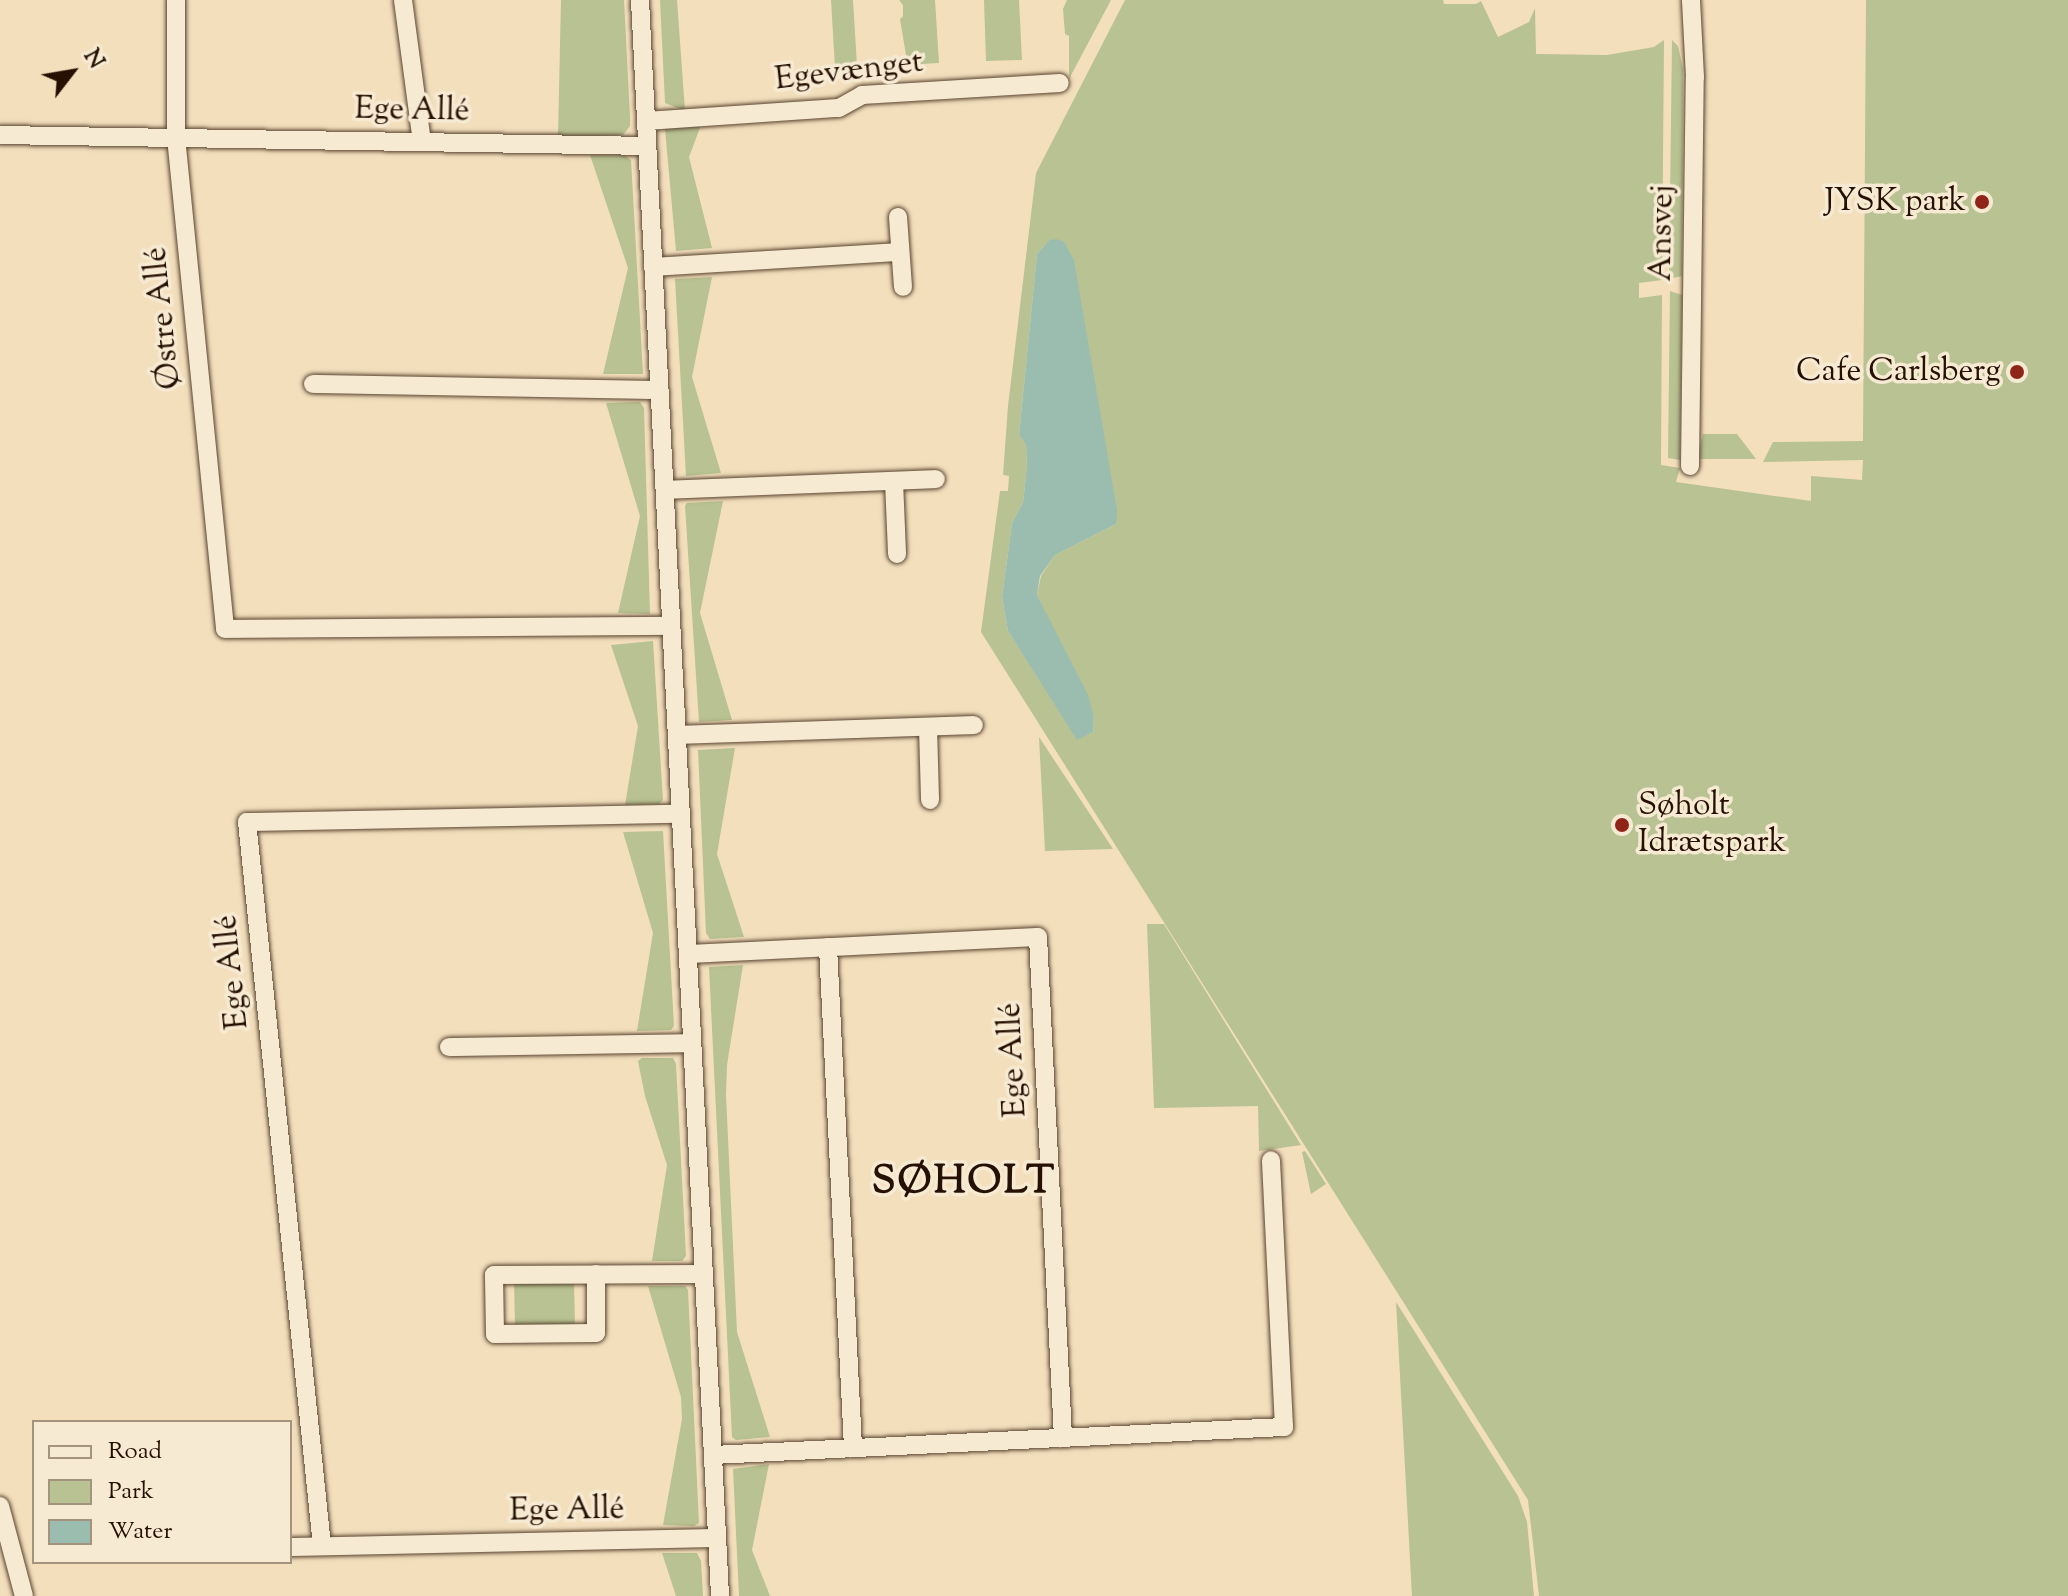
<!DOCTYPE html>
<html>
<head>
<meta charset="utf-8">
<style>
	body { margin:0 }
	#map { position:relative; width:2068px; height:1596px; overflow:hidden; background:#f3dfbc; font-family:"Sorts Mill Goudy",serif }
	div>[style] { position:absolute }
	.green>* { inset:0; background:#b8c292 }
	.water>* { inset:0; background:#9bbdaf }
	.roads { filter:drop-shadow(0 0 2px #594430) drop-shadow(0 0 2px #594430) }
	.street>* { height:18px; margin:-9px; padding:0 9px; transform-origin:9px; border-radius:9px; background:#f7ead3 }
	.dots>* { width:22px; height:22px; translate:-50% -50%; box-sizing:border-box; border:4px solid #f7ead3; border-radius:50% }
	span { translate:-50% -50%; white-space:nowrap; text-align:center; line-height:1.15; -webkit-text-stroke:7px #f7ead3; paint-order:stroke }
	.street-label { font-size:32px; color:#261001 }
	.poi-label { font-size:32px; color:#261001 }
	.right { translate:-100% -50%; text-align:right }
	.left { translate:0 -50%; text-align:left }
	.district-label { font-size:40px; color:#261001; font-weight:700; letter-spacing:2px }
	.legend { position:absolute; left:32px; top:1420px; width:260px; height:144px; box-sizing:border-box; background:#f7ead3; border:2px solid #a3937f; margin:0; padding:10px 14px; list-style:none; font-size:24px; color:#261001 }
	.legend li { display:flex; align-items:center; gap:16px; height:40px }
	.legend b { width:40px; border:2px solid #a3937f }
	.north { position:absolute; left:32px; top:32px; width:80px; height:80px; -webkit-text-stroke:6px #f7ead3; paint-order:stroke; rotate:59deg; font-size:22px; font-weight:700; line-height:32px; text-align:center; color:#261001 }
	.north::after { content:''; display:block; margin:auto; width:28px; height:36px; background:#261001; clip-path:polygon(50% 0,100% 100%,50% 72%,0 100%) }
</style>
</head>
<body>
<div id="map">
	<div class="green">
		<div style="clip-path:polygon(561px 0,624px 0,630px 117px,630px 126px,623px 135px,558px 137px)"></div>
		<div style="clip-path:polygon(660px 0,677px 0,685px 111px,665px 103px)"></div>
		<div style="clip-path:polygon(831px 0,853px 0,857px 66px,835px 67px)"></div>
		<div style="clip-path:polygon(899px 0,935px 0,939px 63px,903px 65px,906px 55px,900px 19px,903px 16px,903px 5px)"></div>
		<div style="clip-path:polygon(984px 0,1019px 0,1022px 60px,986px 61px)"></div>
		<div style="clip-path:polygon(1067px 0,1111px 0,1069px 79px,1069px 36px,1065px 34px,1063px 9px)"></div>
		<div style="clip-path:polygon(evenodd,1125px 0,1443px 0,1444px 4px,1476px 4px,1481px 1px,1498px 37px,1529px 22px,1535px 8px,1536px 54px,1607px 55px,1654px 47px,1664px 40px,1662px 280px,1639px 283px,1639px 298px,1662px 295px,1661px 465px,1680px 468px,1676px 482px,1811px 501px,1811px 476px,1862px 480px,1863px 460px,1763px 462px,1773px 442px,1863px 441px,1866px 0,2068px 0,2068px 1596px,1539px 1596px,1528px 1500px,981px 632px,1000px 491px,1008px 491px,1009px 476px,1003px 475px,1008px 406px,1036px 173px,1125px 0,1049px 240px,1116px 524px,1055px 555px,1041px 576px,1037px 595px,1094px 717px,1093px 732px,1077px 739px,1008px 631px,1002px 597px,1012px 523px,1023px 502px,1027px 466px,1026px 445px,1019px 435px,1037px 254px,1049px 240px)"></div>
		<div style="clip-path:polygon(1672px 40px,1678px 46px,1683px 69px,1682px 276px,1669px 279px)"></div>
		<div style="clip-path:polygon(701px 125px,689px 157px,712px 248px,676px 251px,665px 129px)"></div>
		<div style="clip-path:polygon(590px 155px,624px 155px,631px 160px,643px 374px,603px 374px,628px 268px)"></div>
		<div style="clip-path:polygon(712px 277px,692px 377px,721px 473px,686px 476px,675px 279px)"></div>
		<div style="clip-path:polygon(1670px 291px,1682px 295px,1680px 460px,1668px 458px)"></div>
		<div style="clip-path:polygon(640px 402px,644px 408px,650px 614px,618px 613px,640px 516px,606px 403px)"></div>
		<div style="clip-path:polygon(1703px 434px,1737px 434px,1756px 459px,1697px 459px)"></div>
		<div style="clip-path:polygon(723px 501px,700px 613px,732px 720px,699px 722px,685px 506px,687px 503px)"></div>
		<div style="clip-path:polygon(653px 641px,663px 800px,659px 804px,625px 805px,638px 726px,611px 645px)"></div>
		<div style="clip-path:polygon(1039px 737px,1113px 849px,1045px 851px)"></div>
		<div style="clip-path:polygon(735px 748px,717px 854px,744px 937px,710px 939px,706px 933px,698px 750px)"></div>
		<div style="clip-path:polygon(663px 831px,674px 1026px,671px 1030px,637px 1031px,653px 933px,623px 832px)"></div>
		<div style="clip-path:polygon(1147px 924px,1164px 924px,1301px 1145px,1259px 1151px,1258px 1106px,1154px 1108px)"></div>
		<div style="clip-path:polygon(743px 965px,727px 1065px,726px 1095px,737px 1332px,770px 1437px,736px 1440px,732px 1437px,709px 967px)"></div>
		<div style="clip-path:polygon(642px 1058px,673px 1058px,676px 1064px,686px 1256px,682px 1261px,652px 1261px,667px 1165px,645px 1096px,638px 1061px)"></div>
		<div style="clip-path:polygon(1305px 1151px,1326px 1184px,1311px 1194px,1302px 1152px)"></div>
		<div style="clip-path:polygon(514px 1281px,574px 1281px,575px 1326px,515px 1327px)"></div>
		<div style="clip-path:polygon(648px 1286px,685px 1286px,688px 1290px,699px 1523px,694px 1526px,663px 1525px,682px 1419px,681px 1397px)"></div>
		<div style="clip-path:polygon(1396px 1302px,1518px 1496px,1527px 1522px,1534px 1596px,1412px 1596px)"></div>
		<div style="clip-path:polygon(769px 1464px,752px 1550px,770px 1596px,739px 1596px,733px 1469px)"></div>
		<div style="clip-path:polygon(662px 1553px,697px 1553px,701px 1561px,703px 1596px,676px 1596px)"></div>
	</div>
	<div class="water">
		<div style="clip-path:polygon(1057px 239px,1064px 242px,1074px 260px,1117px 510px,1116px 524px,1055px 555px,1040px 576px,1037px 595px,1088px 695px,1094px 717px,1093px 732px,1077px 740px,1008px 631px,1002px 597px,1012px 523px,1023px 502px,1027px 466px,1026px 445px,1019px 435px,1037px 254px,1049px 240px)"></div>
	</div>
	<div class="roads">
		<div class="street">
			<div style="left:176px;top:0;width:137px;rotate:90deg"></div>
			<div style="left:176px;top:137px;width:494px;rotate:84.3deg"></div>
			<div style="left:225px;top:629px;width:446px;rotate:-0.4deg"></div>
			<div style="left:403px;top:0;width:143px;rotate:82.4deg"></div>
			<div style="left:640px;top:0;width:1598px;rotate:87.13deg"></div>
			<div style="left:646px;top:121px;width:193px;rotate:-3.9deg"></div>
			<div style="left:839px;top:108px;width:26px;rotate:-29deg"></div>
			<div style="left:862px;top:95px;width:198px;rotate:-3.5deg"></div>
			<div style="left:0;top:135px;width:647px;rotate:0.97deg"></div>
			<div style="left:898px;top:217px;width:70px;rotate:85.9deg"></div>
			<div style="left:653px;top:267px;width:247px;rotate:-3.5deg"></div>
			<div style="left:313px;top:384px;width:346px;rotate:1deg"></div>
			<div style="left:1690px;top:466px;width:389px;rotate:-89.3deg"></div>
			<div style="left:1695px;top:77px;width:77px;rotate:-93deg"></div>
			<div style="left:894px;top:481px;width:73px;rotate:87.6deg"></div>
			<div style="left:665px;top:490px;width:271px;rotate:-2.3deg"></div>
			<div style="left:928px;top:727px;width:73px;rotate:88.4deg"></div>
			<div style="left:677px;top:735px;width:297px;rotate:-1.9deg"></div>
			<div style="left:828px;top:947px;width:502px;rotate:87.14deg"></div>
			<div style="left:688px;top:954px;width:350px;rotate:-2.8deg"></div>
			<div style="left:1038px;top:937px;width:502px;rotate:87.14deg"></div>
			<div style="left:449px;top:1047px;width:243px;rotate:-0.9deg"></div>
			<div style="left:596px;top:1274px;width:59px;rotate:90deg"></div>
			<div style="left:596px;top:1333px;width:101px;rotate:179.4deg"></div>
			<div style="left:495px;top:1334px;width:59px;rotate:-91deg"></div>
			<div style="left:494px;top:1275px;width:210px;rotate:-0.3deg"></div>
			<div style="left:713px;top:1455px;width:572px;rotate:-2.81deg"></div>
			<div style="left:1284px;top:1427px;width:267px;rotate:-92.8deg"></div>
			<div style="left:0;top:1506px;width:93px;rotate:75.1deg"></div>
			<div style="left:322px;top:1546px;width:728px;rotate:-95.91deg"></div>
			<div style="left:247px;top:822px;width:434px;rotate:-1.1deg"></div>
			<div style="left:290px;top:1547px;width:427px;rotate:-1.2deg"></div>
		</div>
	</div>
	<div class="dots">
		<div style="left:1982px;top:202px;background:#8f2418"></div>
		<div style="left:2017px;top:372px;background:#8f2418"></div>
		<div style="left:1622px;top:825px;background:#8f2418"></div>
	</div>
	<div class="street-label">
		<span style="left:849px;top:72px;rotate:-7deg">Egevænget</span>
		<span style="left:412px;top:111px;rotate:1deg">Ege Allé</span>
		<span style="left:1663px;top:233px;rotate:-89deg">Ansvej</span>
		<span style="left:164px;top:318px;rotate:-96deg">Østre Allé</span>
		<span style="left:233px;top:972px;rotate:-96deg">Ege Allé</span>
		<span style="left:1014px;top:1060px;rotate:-93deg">Ege Allé</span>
		<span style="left:567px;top:1511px;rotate:-1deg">Ege Allé</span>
	</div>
	<div class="poi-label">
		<span class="right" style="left:1966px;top:202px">JYSK park</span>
		<span class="right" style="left:2001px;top:372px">Cafe Carlsberg</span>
		<span class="left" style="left:1638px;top:825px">Søholt<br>Idrætspark</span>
	</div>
	<div class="district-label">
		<span style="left:964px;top:1183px">SØHOLT</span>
	</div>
	<ul class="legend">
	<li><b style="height:10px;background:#f7ead3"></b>Road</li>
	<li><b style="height:22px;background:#b8c292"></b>Park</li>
	<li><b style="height:22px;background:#9bbdaf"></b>Water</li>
	</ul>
	<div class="north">N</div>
</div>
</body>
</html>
